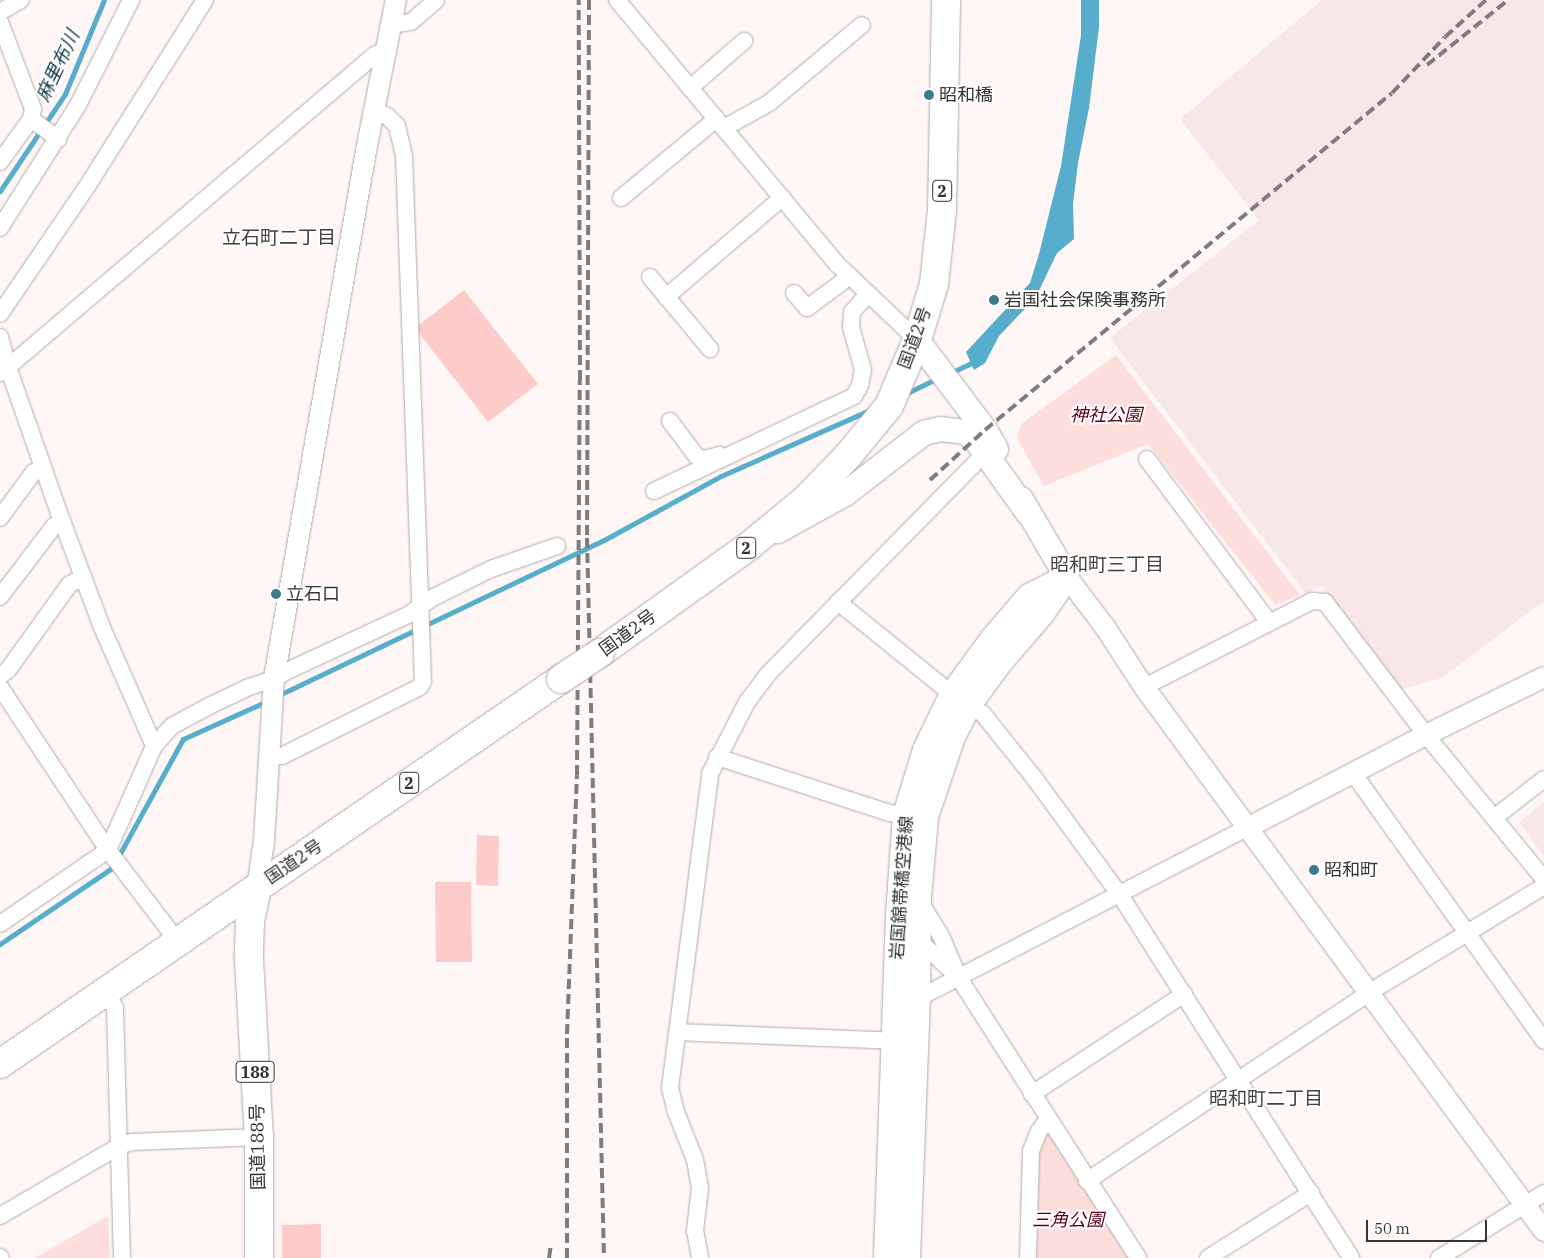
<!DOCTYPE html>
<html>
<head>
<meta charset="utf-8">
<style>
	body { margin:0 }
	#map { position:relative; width:1544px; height:1258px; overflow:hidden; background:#fff6f6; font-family:"IBM Plex Serif","Noto Sans JP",serif }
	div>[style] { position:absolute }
	.built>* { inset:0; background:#f8e7e7 }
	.green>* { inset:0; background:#fddedd }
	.water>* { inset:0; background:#56aecc }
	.stream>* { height:5px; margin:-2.5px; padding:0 2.5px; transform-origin:2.5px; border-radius:2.5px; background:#56aecc }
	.building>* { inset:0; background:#fdcbca }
	.roads { filter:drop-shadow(0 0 1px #b1aaa9) drop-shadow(0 0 1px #b1aaa9) }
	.minor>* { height:16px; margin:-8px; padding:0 8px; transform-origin:8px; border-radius:8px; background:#fff }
	.tertiary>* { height:20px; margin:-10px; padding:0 10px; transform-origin:10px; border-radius:10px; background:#fff }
	.secondary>* { height:24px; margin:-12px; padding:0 12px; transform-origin:12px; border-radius:12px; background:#fff }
	.trunk>* { height:28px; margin:-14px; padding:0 14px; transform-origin:14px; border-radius:14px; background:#fff }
	.rail>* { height:4px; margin-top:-2px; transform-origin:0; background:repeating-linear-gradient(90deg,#817c7c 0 10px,transparent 0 15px) }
	.bridges { filter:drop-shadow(0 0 1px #b1aaa9) drop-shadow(0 0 1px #b1aaa9) }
	.trunk-bridge>* { height:28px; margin:-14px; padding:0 14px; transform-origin:14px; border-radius:14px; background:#fff }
	.dots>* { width:14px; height:14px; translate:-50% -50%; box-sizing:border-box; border:2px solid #fff; border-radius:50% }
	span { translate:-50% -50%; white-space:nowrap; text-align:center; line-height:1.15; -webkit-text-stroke:4px #fff; paint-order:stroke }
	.shield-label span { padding:1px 4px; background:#fff; border:1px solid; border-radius:4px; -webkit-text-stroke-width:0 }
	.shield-label { font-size:16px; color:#363333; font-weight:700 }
	.poi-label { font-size:18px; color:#363333 }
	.left { translate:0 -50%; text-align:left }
	.street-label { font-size:18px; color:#363333 }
	.park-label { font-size:18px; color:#600015; font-style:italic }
	.water-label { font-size:19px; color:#143c49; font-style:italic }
	.neighbourhood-label { font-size:19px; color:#464040 }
	.scale { position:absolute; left:1366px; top:1220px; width:121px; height:22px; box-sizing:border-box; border:2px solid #363333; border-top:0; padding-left:6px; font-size:15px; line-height:18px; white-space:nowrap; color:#363333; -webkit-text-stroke:4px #fff; paint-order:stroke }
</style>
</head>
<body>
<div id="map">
	<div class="built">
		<div style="clip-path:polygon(1322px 0,1544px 0,1544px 601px,1442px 678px,1400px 690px,1322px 586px,1306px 594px,1110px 338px,1259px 220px,1180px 119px)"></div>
		<div style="clip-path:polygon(1544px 802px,1544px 856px,1519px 822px)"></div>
	</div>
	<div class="green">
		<div style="clip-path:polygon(1116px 355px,1300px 595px,1275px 605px,1148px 444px,1044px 486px,1017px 438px,1021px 424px)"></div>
		<div style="clip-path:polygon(1051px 1123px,1138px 1258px,1028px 1258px,1031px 1151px)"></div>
		<div style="clip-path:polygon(108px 1216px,110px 1258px,35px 1258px)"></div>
	</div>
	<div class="water">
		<div style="clip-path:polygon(1081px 0,1099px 0,1099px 27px,1089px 108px,1078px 163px,1073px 204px,1074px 239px,1057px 253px,1036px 297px,999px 336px,985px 363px,974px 370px,966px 352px,1030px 283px,1039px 254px,1061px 166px,1081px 35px)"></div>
	</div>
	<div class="stream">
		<div style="left:0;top:191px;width:117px;rotate:-56.2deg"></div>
		<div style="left:65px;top:94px;width:102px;rotate:-67.5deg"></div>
		<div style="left:950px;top:373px;width:23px;rotate:-25deg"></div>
		<div style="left:971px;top:363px;width:6px;rotate:-45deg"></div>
		<div style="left:905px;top:394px;width:37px;rotate:-26deg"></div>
		<div style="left:279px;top:695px;width:360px;rotate:-25.5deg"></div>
		<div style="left:604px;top:540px;width:133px;rotate:-28.7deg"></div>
		<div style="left:721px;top:476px;width:165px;rotate:-23.9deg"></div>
		<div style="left:0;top:944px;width:135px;rotate:-34.2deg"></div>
		<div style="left:112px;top:868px;width:147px;rotate:-61.2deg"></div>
		<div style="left:183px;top:739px;width:92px;rotate:-24.3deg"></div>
	</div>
	<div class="building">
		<div style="clip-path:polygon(464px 290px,538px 384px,488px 422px,415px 328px)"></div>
		<div style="clip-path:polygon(477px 835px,499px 836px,498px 886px,476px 885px)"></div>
		<div style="clip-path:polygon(435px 882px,471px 882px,472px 962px,436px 962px)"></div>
		<div style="clip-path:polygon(321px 1224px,321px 1258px,282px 1258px,282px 1225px)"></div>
	</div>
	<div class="roads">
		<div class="minor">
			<div style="left:617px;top:0;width:345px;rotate:50.2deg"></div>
			<div style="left:838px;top:265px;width:109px;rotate:43.5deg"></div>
			<div style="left:0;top:12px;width:24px;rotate:-30deg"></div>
			<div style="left:0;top:22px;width:93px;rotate:69.2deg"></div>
			<div style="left:33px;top:109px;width:10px;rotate:101deg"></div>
			<div style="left:31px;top:119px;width:53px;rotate:125.8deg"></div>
			<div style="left:391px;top:25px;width:20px;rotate:-9deg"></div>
			<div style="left:411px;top:22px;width:33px;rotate:-41deg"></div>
			<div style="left:690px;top:88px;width:72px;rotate:-41deg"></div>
			<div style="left:31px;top:119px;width:34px;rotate:36deg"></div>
			<div style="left:724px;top:128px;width:51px;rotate:-29.1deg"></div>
			<div style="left:769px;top:103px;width:121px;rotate:-40deg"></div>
			<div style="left:621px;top:198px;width:124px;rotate:-39.7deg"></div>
			<div style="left:0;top:228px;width:146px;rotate:-57.6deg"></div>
			<div style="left:78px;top:105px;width:118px;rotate:-63.2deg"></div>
			<div style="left:650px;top:277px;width:94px;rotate:50.2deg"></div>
			<div style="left:794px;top:293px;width:20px;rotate:49deg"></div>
			<div style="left:807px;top:308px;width:42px;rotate:-36.3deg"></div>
			<div style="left:841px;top:283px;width:11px;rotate:-49deg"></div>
			<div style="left:666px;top:297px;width:153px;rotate:-40.5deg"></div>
			<div style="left:0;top:314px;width:156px;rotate:-55.7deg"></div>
			<div style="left:88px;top:185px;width:219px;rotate:-57.7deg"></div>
			<div style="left:0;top:337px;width:34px;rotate:75deg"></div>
			<div style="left:9px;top:370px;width:160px;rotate:70.7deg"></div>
			<div style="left:62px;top:521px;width:111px;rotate:69.4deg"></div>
			<div style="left:101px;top:625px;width:132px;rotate:66.3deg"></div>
			<div style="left:154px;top:746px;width:27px;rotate:-48deg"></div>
			<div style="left:172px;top:726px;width:44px;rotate:-28.3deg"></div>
			<div style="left:211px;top:705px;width:42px;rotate:-25.3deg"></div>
			<div style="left:249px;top:687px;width:26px;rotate:-18deg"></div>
			<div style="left:274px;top:679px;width:13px;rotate:-32deg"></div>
			<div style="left:285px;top:672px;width:136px;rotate:-24.9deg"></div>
			<div style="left:408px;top:615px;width:29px;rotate:-35deg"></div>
			<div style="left:432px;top:598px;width:66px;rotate:-26.2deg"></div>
			<div style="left:491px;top:569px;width:70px;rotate:-19.2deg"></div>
			<div style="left:1px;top:373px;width:490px;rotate:-40.4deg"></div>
			<div style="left:374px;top:55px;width:13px;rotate:-23deg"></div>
			<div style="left:670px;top:421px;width:45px;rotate:53.1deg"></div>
			<div style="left:697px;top:457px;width:8px;rotate:14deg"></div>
			<div style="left:705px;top:459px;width:15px;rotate:-16deg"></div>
			<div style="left:1147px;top:459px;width:204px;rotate:53.2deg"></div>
			<div style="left:654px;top:491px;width:221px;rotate:-25.4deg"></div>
			<div style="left:854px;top:396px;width:13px;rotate:-61deg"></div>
			<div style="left:860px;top:385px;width:15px;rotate:-79deg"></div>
			<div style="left:863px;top:370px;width:45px;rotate:-105.6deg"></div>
			<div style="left:851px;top:327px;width:15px;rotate:-86deg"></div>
			<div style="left:852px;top:312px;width:24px;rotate:-48deg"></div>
			<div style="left:0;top:518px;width:56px;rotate:-53.7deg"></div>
			<div style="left:33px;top:473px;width:11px;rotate:-34deg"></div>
			<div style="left:0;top:597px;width:89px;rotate:-52.7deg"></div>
			<div style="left:54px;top:526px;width:9px;rotate:-32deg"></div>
			<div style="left:838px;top:602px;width:146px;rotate:38.9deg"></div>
			<div style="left:952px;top:694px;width:37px;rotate:33deg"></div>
			<div style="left:983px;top:714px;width:83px;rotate:51.3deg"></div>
			<div style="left:1035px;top:779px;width:144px;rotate:53.8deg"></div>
			<div style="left:1120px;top:895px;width:430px;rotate:57.5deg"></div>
			<div style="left:0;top:676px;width:10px;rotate:-37deg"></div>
			<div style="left:8px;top:670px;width:105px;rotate:-54.3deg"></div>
			<div style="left:69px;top:585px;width:16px;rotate:-30deg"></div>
			<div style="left:0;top:687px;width:196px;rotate:56.5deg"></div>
			<div style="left:108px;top:850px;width:116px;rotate:52.7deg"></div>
			<div style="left:1144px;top:687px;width:189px;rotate:-27.1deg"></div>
			<div style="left:1312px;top:601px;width:13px;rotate:4deg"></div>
			<div style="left:1325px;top:602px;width:167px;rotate:52.8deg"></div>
			<div style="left:1426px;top:735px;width:186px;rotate:50.7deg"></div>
			<div style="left:268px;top:756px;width:14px"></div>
			<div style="left:282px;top:756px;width:154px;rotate:-26.6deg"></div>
			<div style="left:420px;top:687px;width:7px;rotate:-63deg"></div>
			<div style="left:423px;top:681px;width:525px;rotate:-92.07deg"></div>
			<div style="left:404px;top:156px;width:31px;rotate:-103deg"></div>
			<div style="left:397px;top:126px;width:14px;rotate:-135deg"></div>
			<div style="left:387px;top:116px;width:14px;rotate:-155deg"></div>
			<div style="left:717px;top:757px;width:181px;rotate:18deg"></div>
			<div style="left:889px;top:813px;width:25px;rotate:7deg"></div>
			<div style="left:1353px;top:773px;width:329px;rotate:54.5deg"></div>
			<div style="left:1494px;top:818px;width:63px;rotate:-38deg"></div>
			<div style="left:919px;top:900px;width:42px;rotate:58.6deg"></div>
			<div style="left:941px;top:936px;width:46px;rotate:66.8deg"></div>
			<div style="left:959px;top:978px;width:332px;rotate:57.4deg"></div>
			<div style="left:0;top:924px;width:131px;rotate:-34.4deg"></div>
			<div style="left:108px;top:850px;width:114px;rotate:-66.1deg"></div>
			<div style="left:915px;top:937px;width:57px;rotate:42.9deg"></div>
			<div style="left:106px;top:991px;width:19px;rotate:62deg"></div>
			<div style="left:115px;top:1008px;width:250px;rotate:88.4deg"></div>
			<div style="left:911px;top:1002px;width:381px;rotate:-27.4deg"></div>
			<div style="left:678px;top:1032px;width:226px;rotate:2.3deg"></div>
			<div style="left:1032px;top:1094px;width:182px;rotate:-33.3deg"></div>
			<div style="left:1087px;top:1181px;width:340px;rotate:-33.7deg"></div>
			<div style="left:1370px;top:992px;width:204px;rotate:-31.3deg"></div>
			<div style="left:0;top:1216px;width:140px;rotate:-30.4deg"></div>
			<div style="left:121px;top:1145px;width:11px;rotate:-15deg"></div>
			<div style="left:132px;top:1142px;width:127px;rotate:-2.3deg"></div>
			<div style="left:0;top:1257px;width:1px;rotate:45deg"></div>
			<div style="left:700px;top:1258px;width:27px;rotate:-100deg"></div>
			<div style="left:695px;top:1231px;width:43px;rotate:-83.4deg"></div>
			<div style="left:700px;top:1188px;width:28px;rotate:-100deg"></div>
			<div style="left:695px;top:1160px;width:52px;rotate:-111.6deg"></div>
			<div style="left:676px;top:1112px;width:25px;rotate:-104deg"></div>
			<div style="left:670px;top:1088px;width:317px;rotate:-82.7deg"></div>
			<div style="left:710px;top:774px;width:81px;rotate:-62.8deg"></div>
			<div style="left:747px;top:702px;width:35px;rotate:-53deg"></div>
			<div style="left:768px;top:674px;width:320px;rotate:-45.5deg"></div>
			<div style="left:1028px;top:1258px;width:107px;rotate:-88.4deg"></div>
			<div style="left:1031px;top:1151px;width:22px;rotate:-68deg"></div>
			<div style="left:1039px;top:1131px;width:15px;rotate:-53deg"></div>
			<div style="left:1208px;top:1258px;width:122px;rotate:-32.3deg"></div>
			<div style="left:1439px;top:1258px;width:123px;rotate:-31.8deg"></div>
		</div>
		<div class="tertiary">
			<div style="left:1067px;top:577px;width:63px;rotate:52.8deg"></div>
			<div style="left:1105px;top:627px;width:72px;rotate:57deg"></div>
			<div style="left:1144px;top:687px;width:675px;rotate:53.67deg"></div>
			<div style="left:1249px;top:827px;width:199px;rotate:-27.5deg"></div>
			<div style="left:1426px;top:735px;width:131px;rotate:-26.2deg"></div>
			<div style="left:257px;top:888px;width:48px;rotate:-81.5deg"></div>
			<div style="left:264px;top:841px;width:162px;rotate:-86.5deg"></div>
			<div style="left:274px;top:679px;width:536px;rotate:-80.12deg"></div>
			<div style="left:366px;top:151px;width:154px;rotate:-78.8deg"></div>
		</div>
		<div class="secondary">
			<div style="left:917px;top:340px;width:113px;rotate:52.9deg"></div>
			<div style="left:985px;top:430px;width:22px;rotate:60deg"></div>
			<div style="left:1021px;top:499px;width:91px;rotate:59.5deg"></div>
			<div style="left:778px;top:531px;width:77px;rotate:-28.9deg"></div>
			<div style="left:845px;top:494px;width:100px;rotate:-37.7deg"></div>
			<div style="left:924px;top:433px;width:16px;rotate:-14deg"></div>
			<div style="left:940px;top:429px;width:24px;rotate:7deg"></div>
			<div style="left:964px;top:432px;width:13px;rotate:32deg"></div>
			<div style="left:975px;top:439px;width:91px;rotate:54.4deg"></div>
			<div style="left:886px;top:1258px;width:343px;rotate:-88deg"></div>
			<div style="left:898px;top:915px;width:100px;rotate:-86deg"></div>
			<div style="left:905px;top:815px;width:68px;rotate:-72.9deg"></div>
			<div style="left:925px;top:750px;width:62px;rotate:-64.3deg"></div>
			<div style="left:952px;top:694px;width:69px;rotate:-53.8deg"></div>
			<div style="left:993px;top:638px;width:55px;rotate:-49.4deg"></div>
			<div style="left:1029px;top:596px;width:42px;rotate:-26.6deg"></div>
			<div style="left:908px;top:1258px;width:258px;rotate:-87.8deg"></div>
			<div style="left:918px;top:1000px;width:101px;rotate:-89.4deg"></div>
			<div style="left:919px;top:899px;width:82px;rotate:-85.1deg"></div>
			<div style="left:926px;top:817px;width:84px;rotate:-71.4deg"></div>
			<div style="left:953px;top:737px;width:37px;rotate:-63deg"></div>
			<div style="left:970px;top:704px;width:49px;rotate:-54.1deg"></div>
			<div style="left:999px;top:664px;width:66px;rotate:-49.3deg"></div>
			<div style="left:1042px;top:614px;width:42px;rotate:-55.6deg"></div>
		</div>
		<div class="trunk">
			<div style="left:600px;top:653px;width:183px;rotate:-35.7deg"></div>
			<div style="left:749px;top:546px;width:72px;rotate:-39.4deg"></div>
			<div style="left:805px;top:500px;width:59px;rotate:-45.7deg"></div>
			<div style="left:846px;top:458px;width:67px;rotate:-50.4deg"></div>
			<div style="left:889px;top:406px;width:72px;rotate:-67deg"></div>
			<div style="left:917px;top:340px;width:59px;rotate:-73.1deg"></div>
			<div style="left:934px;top:284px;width:74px;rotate:-83.8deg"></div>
			<div style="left:942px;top:210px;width:210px;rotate:-88.9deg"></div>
			<div style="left:257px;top:888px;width:35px;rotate:102deg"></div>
			<div style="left:250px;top:922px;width:38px;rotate:92deg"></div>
			<div style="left:249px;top:960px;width:177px;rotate:86.8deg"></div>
			<div style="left:259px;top:1137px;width:121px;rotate:90deg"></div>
			<div style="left:0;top:1064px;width:680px;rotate:-34.46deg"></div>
		</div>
	</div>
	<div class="rail">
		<div style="left:589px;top:0;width:538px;rotate:90.21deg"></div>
		<div style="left:587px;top:538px;width:720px;rotate:88.65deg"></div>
		<div style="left:1427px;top:65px;width:104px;rotate:-38.7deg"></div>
		<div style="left:930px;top:480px;width:74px;rotate:-42.3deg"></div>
		<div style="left:985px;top:430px;width:528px;rotate:-39.63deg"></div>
		<div style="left:1392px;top:93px;width:77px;rotate:-46.6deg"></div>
		<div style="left:1445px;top:37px;width:55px;rotate:-42.1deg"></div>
		<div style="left:549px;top:1258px;width:15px;rotate:-82deg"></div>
		<div style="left:567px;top:1258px;width:224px;rotate:-90deg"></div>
		<div style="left:567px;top:1034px;width:259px;rotate:-87.8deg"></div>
		<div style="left:577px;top:775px;width:395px;rotate:-89.6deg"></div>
		<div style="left:580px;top:380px;width:380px;rotate:-90.2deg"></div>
	</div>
	<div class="bridges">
		<div class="trunk-bridge">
			<div style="left:561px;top:679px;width:47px;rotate:-33.7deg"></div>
		</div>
	</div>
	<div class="dots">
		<div style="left:929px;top:95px;background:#3b7a8f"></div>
		<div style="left:994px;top:300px;background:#3b7a8f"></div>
		<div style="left:276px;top:594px;background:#3b7a8f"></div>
		<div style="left:1314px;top:870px;background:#3b7a8f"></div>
	</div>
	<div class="shield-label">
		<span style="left:942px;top:191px">2</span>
		<span style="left:746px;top:548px">2</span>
		<span style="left:409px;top:783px">2</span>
		<span style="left:255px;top:1072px">188</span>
	</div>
	<div class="poi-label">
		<span class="left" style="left:939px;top:95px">昭和橋</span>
		<span class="left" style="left:1004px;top:300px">岩国社会保険事務所</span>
		<span class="left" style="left:286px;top:594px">立石口</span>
		<span class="left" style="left:1324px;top:870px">昭和町</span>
	</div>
	<div class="street-label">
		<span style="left:915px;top:338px;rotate:-70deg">国道2号</span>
		<span style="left:628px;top:633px;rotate:-36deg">国道2号</span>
		<span style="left:294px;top:862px;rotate:-34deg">国道2号</span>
		<span style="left:902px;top:888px;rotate:-86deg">岩国錦帯橋空港線</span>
		<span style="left:258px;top:1147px;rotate:-91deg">国道188号</span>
	</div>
	<div class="park-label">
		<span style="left:1106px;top:415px">神社公園</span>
		<span style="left:1068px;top:1220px">三角公園</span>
	</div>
	<div class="water-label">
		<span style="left:58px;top:66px;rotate:-65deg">麻里布川</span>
	</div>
	<div class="neighbourhood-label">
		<span style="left:279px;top:238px">立石町二丁目</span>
		<span style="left:1107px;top:565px">昭和町三丁目</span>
		<span style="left:1266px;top:1099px">昭和町二丁目</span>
	</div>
	<div class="scale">50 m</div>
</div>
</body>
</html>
